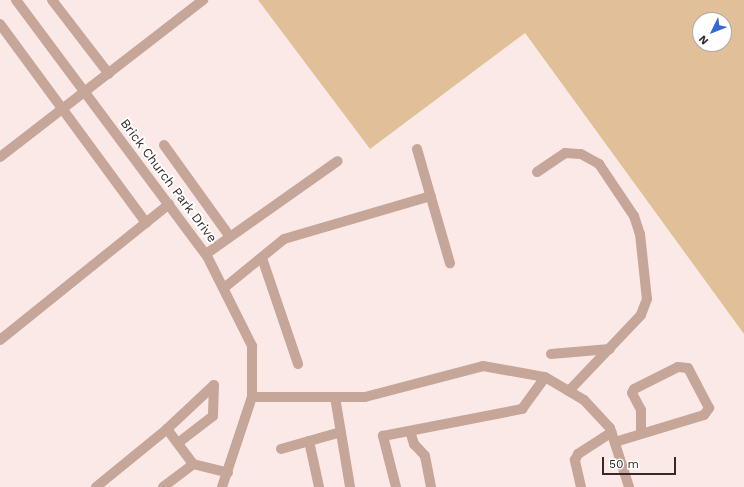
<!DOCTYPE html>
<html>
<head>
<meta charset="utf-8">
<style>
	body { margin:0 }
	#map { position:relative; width:744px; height:487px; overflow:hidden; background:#fdf5f5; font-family:"Work Sans",sans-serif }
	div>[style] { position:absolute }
	.built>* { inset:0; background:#fbe9e7 }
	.green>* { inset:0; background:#e1bf99 }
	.minor>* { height:10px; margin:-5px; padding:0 5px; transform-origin:5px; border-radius:5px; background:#c5a698 }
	span { translate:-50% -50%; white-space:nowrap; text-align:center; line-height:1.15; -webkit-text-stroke:4px #fff; paint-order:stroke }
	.street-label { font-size:13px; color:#352928 }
	.north { position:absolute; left:692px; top:12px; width:40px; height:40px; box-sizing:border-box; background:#fff; border:1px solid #aea9a9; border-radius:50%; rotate:227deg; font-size:11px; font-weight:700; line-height:16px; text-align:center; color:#352928 }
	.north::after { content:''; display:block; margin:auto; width:14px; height:18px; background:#3866d6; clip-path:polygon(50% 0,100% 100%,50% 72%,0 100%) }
	.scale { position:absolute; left:602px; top:457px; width:74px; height:18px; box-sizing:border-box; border:2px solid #352928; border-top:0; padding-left:5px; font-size:12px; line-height:14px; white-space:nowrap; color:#352928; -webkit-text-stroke:3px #fff; paint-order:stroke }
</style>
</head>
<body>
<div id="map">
	<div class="built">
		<div style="clip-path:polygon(0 0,258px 0,370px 149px,524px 32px,744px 334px,744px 487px,0 487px)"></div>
	</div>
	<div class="green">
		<div style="clip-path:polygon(evenodd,258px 0,744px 0,744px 334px,525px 33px,370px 149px,258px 0,700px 20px,724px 20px,724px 44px,700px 44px,700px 20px)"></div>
	</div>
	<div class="minor">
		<div style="left:16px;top:0;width:319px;rotate:53.3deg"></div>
		<div style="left:207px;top:256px;width:101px;rotate:63.4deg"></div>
		<div style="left:252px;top:346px;width:51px;rotate:90deg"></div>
		<div style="left:52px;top:0;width:93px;rotate:52.4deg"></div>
		<div style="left:0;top:24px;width:247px;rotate:53.7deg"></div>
		<div style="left:164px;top:145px;width:113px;rotate:54.3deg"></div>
		<div style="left:417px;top:149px;width:119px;rotate:73.9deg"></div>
		<div style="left:0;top:157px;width:257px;rotate:-37.7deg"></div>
		<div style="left:537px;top:172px;width:34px;rotate:-34deg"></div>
		<div style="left:565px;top:153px;width:16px;rotate:4deg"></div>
		<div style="left:581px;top:154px;width:21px;rotate:29deg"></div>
		<div style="left:599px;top:164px;width:63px;rotate:56.1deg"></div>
		<div style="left:634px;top:216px;width:19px;rotate:72deg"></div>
		<div style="left:640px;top:234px;width:65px;rotate:83.9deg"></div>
		<div style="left:647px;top:299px;width:17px;rotate:111deg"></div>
		<div style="left:641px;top:315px;width:105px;rotate:133.5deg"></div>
		<div style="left:206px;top:254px;width:161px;rotate:-35.2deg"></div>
		<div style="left:262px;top:258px;width:112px;rotate:71.2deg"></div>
		<div style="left:224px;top:288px;width:77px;rotate:-39.2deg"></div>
		<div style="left:284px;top:239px;width:153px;rotate:-16.3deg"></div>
		<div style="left:0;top:340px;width:217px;rotate:-38.8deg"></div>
		<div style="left:551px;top:354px;width:59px;rotate:-4.8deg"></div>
		<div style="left:335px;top:397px;width:91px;rotate:80.5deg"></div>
		<div style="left:167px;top:429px;width:64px;rotate:-43.1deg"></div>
		<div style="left:214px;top:385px;width:31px;rotate:92deg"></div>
		<div style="left:213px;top:416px;width:44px;rotate:142.4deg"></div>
		<div style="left:410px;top:431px;width:14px;rotate:73deg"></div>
		<div style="left:414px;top:444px;width:16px;rotate:47deg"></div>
		<div style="left:425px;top:456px;width:32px;rotate:79deg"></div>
		<div style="left:309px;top:441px;width:47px;rotate:77.7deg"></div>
		<div style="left:615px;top:442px;width:93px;rotate:-16.9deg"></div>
		<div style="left:704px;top:415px;width:9px;rotate:-54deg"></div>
		<div style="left:709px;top:408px;width:45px;rotate:-117.7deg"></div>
		<div style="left:688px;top:368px;width:10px;rotate:-174deg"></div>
		<div style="left:678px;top:367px;width:49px;rotate:153.4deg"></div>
		<div style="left:634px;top:389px;width:4px;rotate:117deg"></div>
		<div style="left:632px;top:393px;width:19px;rotate:62deg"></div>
		<div style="left:641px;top:410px;width:23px;rotate:90deg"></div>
		<div style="left:281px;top:449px;width:62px;rotate:-15.8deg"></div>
		<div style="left:96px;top:487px;width:92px;rotate:-39.2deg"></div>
		<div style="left:167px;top:429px;width:44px;rotate:53.4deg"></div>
		<div style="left:163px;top:487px;width:38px;rotate:-37deg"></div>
		<div style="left:193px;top:464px;width:36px;rotate:14deg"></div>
		<div style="left:222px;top:487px;width:95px;rotate:-71.6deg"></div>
		<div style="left:252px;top:397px;width:113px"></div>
		<div style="left:365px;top:397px;width:122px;rotate:-14.7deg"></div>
		<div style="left:483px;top:366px;width:63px;rotate:10.1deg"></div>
		<div style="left:545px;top:377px;width:45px;rotate:30.5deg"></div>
		<div style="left:584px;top:400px;width:38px;rotate:47deg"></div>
		<div style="left:610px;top:428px;width:62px;rotate:72.1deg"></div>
		<div style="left:396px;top:487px;width:53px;rotate:-104.3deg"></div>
		<div style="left:383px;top:436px;width:142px;rotate:-11deg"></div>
		<div style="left:522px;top:409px;width:39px;rotate:-54deg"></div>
		<div style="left:581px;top:487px;width:28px;rotate:-103deg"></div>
		<div style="left:575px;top:460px;width:7px;rotate:-63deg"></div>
		<div style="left:578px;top:454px;width:40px;rotate:-32.9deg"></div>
	</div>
	<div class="street-label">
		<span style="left:168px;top:181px;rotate:53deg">Brick Church Park Drive</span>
	</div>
	<div class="north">N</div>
	<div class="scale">50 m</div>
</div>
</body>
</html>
